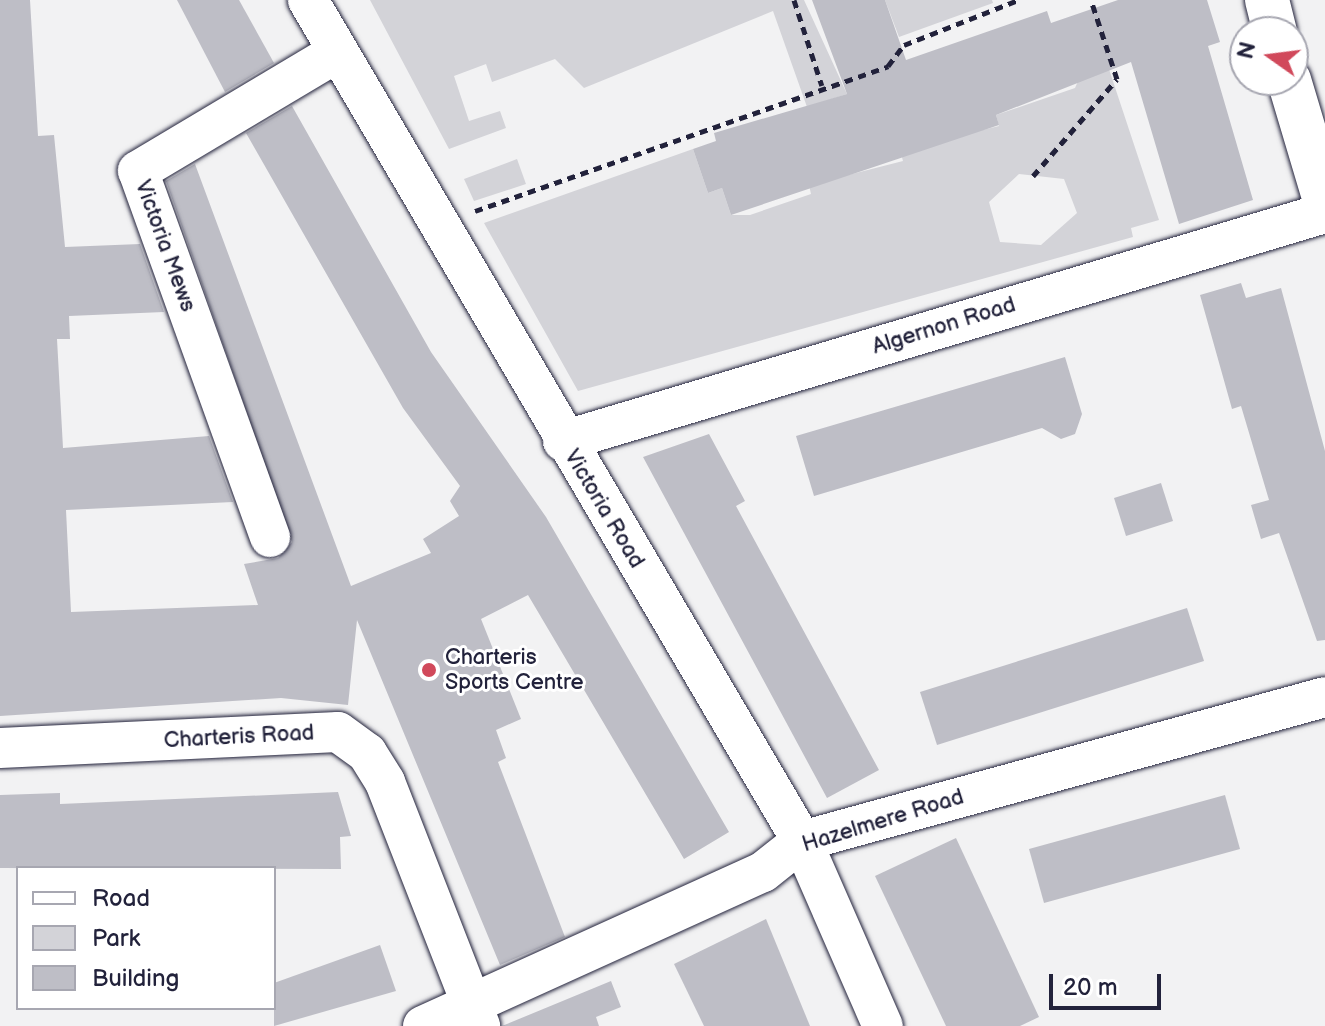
<!DOCTYPE html>
<html>
<head>
<meta charset="utf-8">
<style>
	body { margin:0 }
	#map { position:relative; width:1325px; height:1026px; overflow:hidden; background:#f2f2f3; font-family:"Balsamiq Sans",sans-serif }
	div>[style] { position:absolute }
	.green>* { inset:0; background:#d3d3d8 }
	.building>* { inset:0; background:#bebec6 }
	.path>* { height:5px; margin-top:-2.5px; transform-origin:0; background:repeating-linear-gradient(90deg,#22223b 0 8px,transparent 0 14px) }
	.roads { filter:drop-shadow(0 0 2px #22223b) drop-shadow(0 0 2px #22223b) }
	.minor>* { height:40px; margin:-20px; padding:0 20px; transform-origin:20px; border-radius:20px; background:#fff }
	.secondary>* { height:44px; margin:-22px; padding:0 22px; transform-origin:22px; border-radius:22px; background:#fff }
	.dots>* { width:22px; height:22px; translate:-50% -50%; box-sizing:border-box; border:4px solid #fff; border-radius:50% }
	span { translate:-50% -50%; white-space:nowrap; text-align:center; line-height:1.15; -webkit-text-stroke:6px #fff; paint-order:stroke }
	.street-label { font-size:22px; color:#22223b }
	.poi-label { font-size:22px; color:#22223b }
	.left { translate:0 -50%; text-align:left }
	.legend { position:absolute; left:16px; top:866px; width:260px; height:144px; box-sizing:border-box; background:#fff; border:2px solid #a7a7b1; margin:0; padding:10px 14px; list-style:none; font-size:24px; color:#22223b }
	.legend li { display:flex; align-items:center; gap:16px; height:40px }
	.legend b { width:40px; border:2px solid #a7a7b1 }
	.north { position:absolute; left:1229px; top:16px; width:80px; height:80px; box-sizing:border-box; background:#fff; border:2px solid #a7a7b1; border-radius:50%; rotate:284deg; font-size:22px; font-weight:700; line-height:32px; text-align:center; color:#22223b }
	.north::after { content:''; display:block; margin:auto; width:28px; height:36px; background:#d1495b; clip-path:polygon(50% 0,100% 100%,50% 72%,0 100%) }
	.scale { position:absolute; left:1049px; top:974px; width:112px; height:36px; box-sizing:border-box; border:4px solid #22223b; border-top:0; padding-left:10px; font-size:24px; line-height:28px; white-space:nowrap; color:#22223b; -webkit-text-stroke:6px #fff; paint-order:stroke }
</style>
</head>
<body>
<div id="map">
	<div class="green">
		<div style="clip-path:polygon(370px 0,804px 0,847px 94px,807px 107px,773px 11px,584px 88px,555px 59px,492px 82px,486px 64px,454px 76px,469px 121px,500px 111px,506px 128px,449px 149px)"></div>
		<div style="clip-path:polygon(885px 0,992px 0,993px 3px,899px 37px)"></div>
		<div style="clip-path:polygon(evenodd,1098px 36px,1159px 220px,1131px 228px,1133px 237px,578px 391px,484px 223px,693px 149px,708px 193px,722px 188px,731px 215px,750px 215px,811px 194px,809px 185px,903px 161px,900px 150px,999px 126px,996px 115px,1075px 88px,1098px 36px,1019px 174px,1064px 179px,1077px 213px,1041px 245px,1000px 242px,989px 202px,1019px 174px)"></div>
		<div style="clip-path:polygon(517px 159px,526px 184px,474px 201px,464px 179px)"></div>
	</div>
	<div class="building">
		<div style="clip-path:polygon(0 0,30px 0,38px 136px,54px 135px,65px 247px,140px 244px,164px 312px,69px 316px,70px 339px,57px 339px,63px 448px,209px 436px,233px 502px,66px 510px,71px 612px,258px 605px,244px 564px,278px 558px,292px 542px,166px 181px,195px 164px,351px 586px,431px 553px,423px 539px,459px 516px,450px 501px,460px 486px,403px 408px,246px 133px,292px 106px,431px 352px,546px 517px,729px 832px,684px 859px,528px 595px,481px 619px,521px 719px,496px 730px,506px 758px,498px 762px,565px 937px,500px 965px,357px 620px,348px 705px,281px 698px,0 716px)"></div>
		<div style="clip-path:polygon(177px 0,239px 0,274px 63px,225px 92px)"></div>
		<div style="clip-path:polygon(812px 0,885px 0,906px 60px,1047px 11px,1051px 23px,1118px 0,1207px 0,1220px 42px,1208px 46px,1253px 200px,1179px 224px,1131px 62px,996px 115px,999px 125px,731px 215px,722px 188px,708px 193px,693px 149px,716px 141px,714px 133px,847px 94px)"></div>
		<div style="clip-path:polygon(1241px 283px,1246px 298px,1281px 288px,1325px 451px,1325px 640px,1317px 641px,1279px 533px,1261px 539px,1251px 505px,1269px 500px,1241px 406px,1232px 409px,1200px 295px)"></div>
		<div style="clip-path:polygon(1065px 357px,1082px 414px,1075px 434px,1061px 439px,1042px 428px,814px 496px,796px 436px)"></div>
		<div style="clip-path:polygon(709px 434px,745px 501px,736px 506px,879px 770px,827px 798px,643px 457px)"></div>
		<div style="clip-path:polygon(1161px 483px,1173px 521px,1126px 536px,1114px 498px)"></div>
		<div style="clip-path:polygon(1187px 608px,1204px 661px,937px 745px,920px 692px)"></div>
		<div style="clip-path:polygon(338px 792px,351px 836px,340px 837px,341px 869px,0 868px,0 795px,60px 793px,60px 804px)"></div>
		<div style="clip-path:polygon(1225px 795px,1240px 849px,1044px 903px,1029px 849px)"></div>
		<div style="clip-path:polygon(956px 838px,1039px 1017px,1020px 1026px,946px 1026px,875px 876px)"></div>
		<div style="clip-path:polygon(766px 919px,810px 1026px,704px 1026px,674px 964px)"></div>
		<div style="clip-path:polygon(380px 945px,396px 991px,274px 1026px,274px 983px)"></div>
		<div style="clip-path:polygon(611px 981px,621px 1007px,596px 1017px,599px 1026px,502px 1026px)"></div>
	</div>
	<div class="path">
		<div style="left:794px;top:0;width:90px;rotate:72deg"></div>
		<div style="left:1033px;top:176px;width:128px;rotate:-49.1deg"></div>
		<div style="left:1117px;top:79px;width:83px;rotate:-108.2deg"></div>
		<div style="left:475px;top:211px;width:438px;rotate:-19.3deg"></div>
		<div style="left:888px;top:66px;width:26px;rotate:-53deg"></div>
		<div style="left:904px;top:45px;width:123px;rotate:-21.5deg"></div>
	</div>
	<div class="roads">
		<div class="minor">
			<div style="left:308px;top:0;width:975px;rotate:59.57deg"></div>
			<div style="left:802px;top:841px;width:202px;rotate:66.4deg"></div>
			<div style="left:563px;top:441px;width:795px;rotate:-16.66deg"></div>
			<div style="left:270px;top:537px;width:389px;rotate:-109.8deg"></div>
			<div style="left:138px;top:171px;width:230px;rotate:-30.8deg"></div>
			<div style="left:0;top:748px;width:338px;rotate:-2.7deg"></div>
			<div style="left:338px;top:732px;width:36px;rotate:36deg"></div>
			<div style="left:367px;top:753px;width:34px;rotate:58deg"></div>
			<div style="left:385px;top:782px;width:262px;rotate:68.7deg"></div>
			<div style="left:423px;top:1026px;width:373px;rotate:-24.4deg"></div>
			<div style="left:763px;top:872px;width:50px;rotate:-38.5deg"></div>
			<div style="left:802px;top:841px;width:542px;rotate:-15.39deg"></div>
		</div>
		<div class="secondary">
			<div style="left:1267px;top:0;width:33px;rotate:76deg"></div>
			<div style="left:1289px;top:80px;width:126px;rotate:73.4deg"></div>
		</div>
	</div>
	<div class="dots">
		<div style="left:429px;top:670px;background:#d1495b"></div>
	</div>
	<div class="street-label">
		<span style="left:165px;top:246px;rotate:70deg">Victoria Mews</span>
		<span style="left:944px;top:326px;rotate:-17deg">Algernon Road</span>
		<span style="left:604px;top:509px;rotate:59deg">Victoria Road</span>
		<span style="left:239px;top:737px;rotate:-3deg">Charteris Road</span>
		<span style="left:883px;top:821px;rotate:-17deg">Hazelmere Road</span>
	</div>
	<div class="poi-label">
		<span class="left" style="left:445px;top:670px">Charteris<br>Sports Centre</span>
	</div>
	<ul class="legend">
	<li><b style="height:10px;background:#fff"></b>Road</li>
	<li><b style="height:22px;background:#d3d3d8"></b>Park</li>
	<li><b style="height:22px;background:#bebec6"></b>Building</li>
	</ul>
	<div class="north">N</div>
	<div class="scale">20 m</div>
</div>
</body>
</html>
